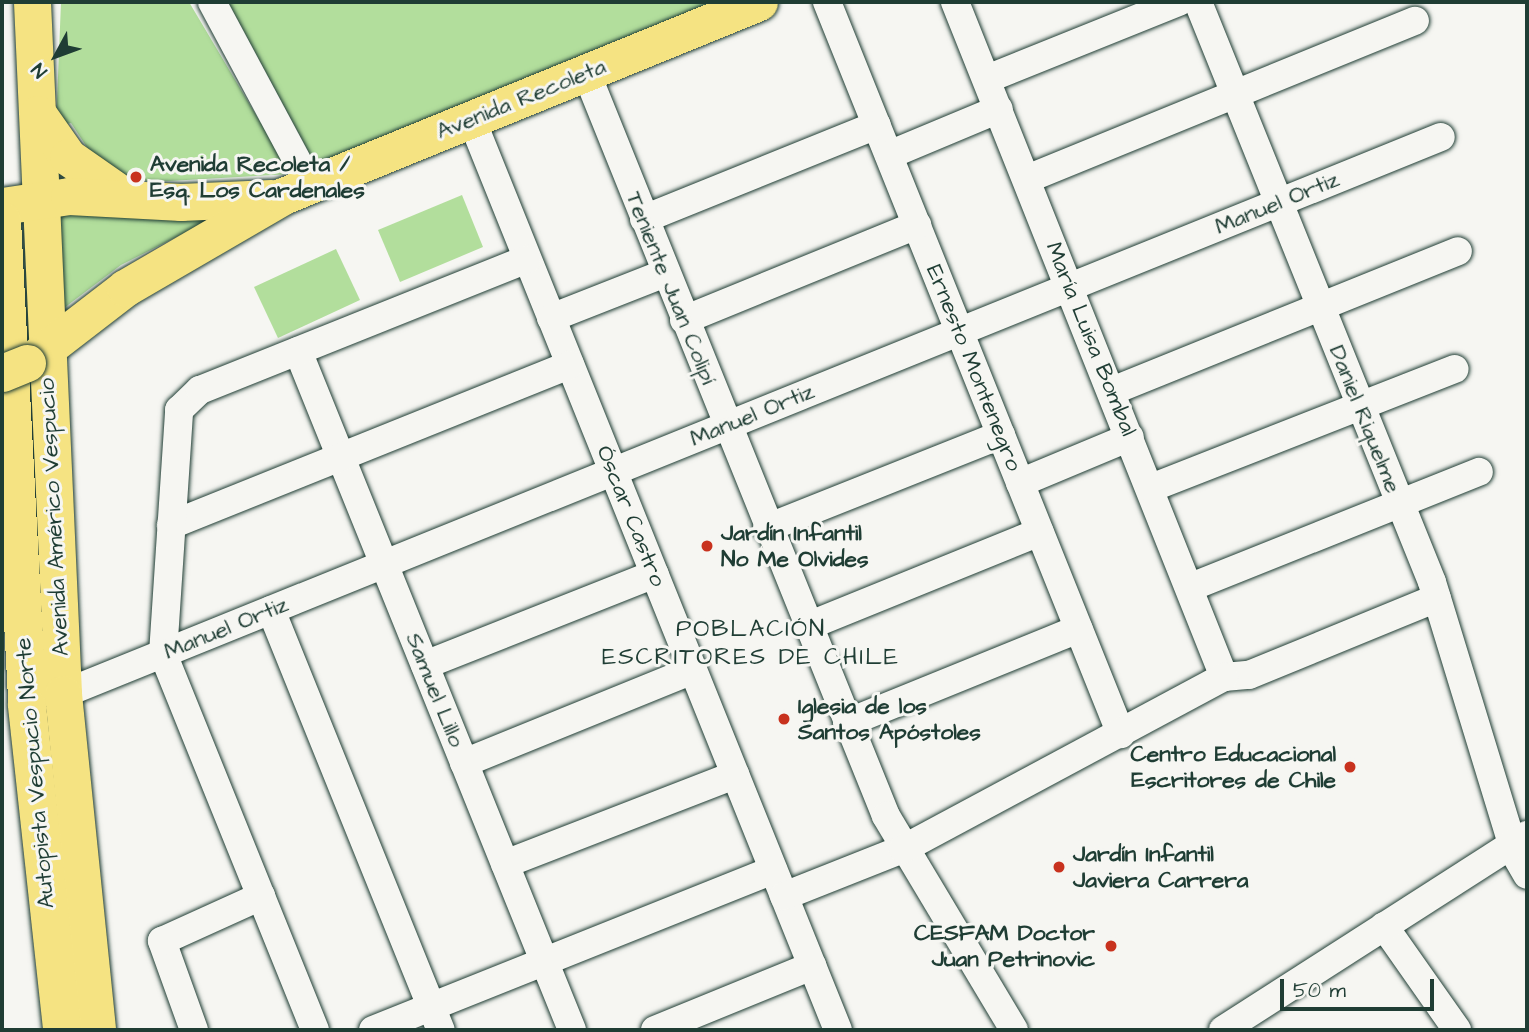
<!DOCTYPE html>
<html>
<head>
<meta charset="utf-8">
<style>
	body { margin:0 }
	#map { position:relative; width:1529px; height:1032px; overflow:hidden; background:#f6f6f2; font-family:"Architects Daughter",sans-serif }
	div>[style] { position:absolute }
	.green>* { inset:0; background:#b2de9c }
	.roads { filter:drop-shadow(0 0 2px #1f3d34) drop-shadow(0 0 2px #1f3d34) }
	.minor>* { height:28px; margin:-14px; padding:0 14px; transform-origin:14px; border-radius:14px; background:#f6f6f2 }
	.major>* { height:37px; margin:-18.5px; padding:0 18.5px; transform-origin:18.5px; border-radius:18.5px; background:#f5e382 }
	.highway>* { height:38px; margin:-19px; padding:0 19px; transform-origin:19px; border-radius:19px; background:#f5e382 }
	.bridges { filter:drop-shadow(0 0 2px #1f3d34) drop-shadow(0 0 2px #1f3d34) }
	.major-bridge>* { height:37px; margin:-18.5px; padding:0 18.5px; transform-origin:18.5px; border-radius:18.5px; background:#f5e382 }
	.dots>* { width:19px; height:19px; translate:-50% -50%; box-sizing:border-box; border:4px solid #f6f6f2; border-radius:50% }
	span { translate:-50% -50%; white-space:nowrap; text-align:center; line-height:1.15; -webkit-text-stroke:6px #f6f6f2; paint-order:stroke }
	.street-label { font-size:23px; color:#1f3d34 }
	.poi-label { font-size:23px; color:#1f3d34; font-weight:700 }
	.left { translate:0 -50%; text-align:left }
	.right { translate:-100% -50%; text-align:right }
	.neighbourhood-label { font-size:24px; color:#1f3d34; letter-spacing:2px }
	.frame { position:absolute; inset:0; border:4px solid #1f3d34; pointer-events:none }
	.north { position:absolute; left:21px; top:21px; width:70px; height:70px; -webkit-text-stroke:5px #f6f6f2; paint-order:stroke; rotate:229deg; font-size:19px; font-weight:700; line-height:28px; text-align:center; color:#1f3d34 }
	.north::after { content:''; display:block; margin:auto; width:24px; height:32px; background:#1f3d34; clip-path:polygon(50% 0,100% 100%,50% 72%,0 100%) }
	.scale { position:absolute; left:1280px; top:979px; width:154px; height:32px; box-sizing:border-box; border:4px solid #1f3d34; border-top:0; padding-left:9px; font-size:21px; line-height:24px; white-space:nowrap; color:#1f3d34; -webkit-text-stroke:5px #f6f6f2; paint-order:stroke }
</style>
</head>
<body>
<div id="map">
	<div class="green">
		<div style="clip-path:polygon(61px 2px,189px 2px,291px 174px,151px 182px,117px 174px,94px 158px,71px 123px,56px 126px)"></div>
		<div style="clip-path:polygon(228px 2px,726px 2px,316px 166px)"></div>
		<div style="clip-path:polygon(462px 195px,483px 247px,400px 282px,378px 230px)"></div>
		<div style="clip-path:polygon(58px 215px,218px 216px,121px 265px,64px 308px)"></div>
		<div style="clip-path:polygon(336px 249px,360px 300px,278px 338px,254px 287px)"></div>
	</div>
	<div class="roads">
		<div class="minor">
			<div style="left:212px;top:2px;width:208px;rotate:61.8deg"></div>
			<div style="left:827px;top:2px;width:789px;rotate:68.12deg"></div>
			<div style="left:955px;top:2px;width:727px;rotate:68.27deg"></div>
			<div style="left:1198px;top:2px;width:625px;rotate:68.03deg"></div>
			<div style="left:1432px;top:582px;width:284px;rotate:73deg"></div>
			<div style="left:1515px;top:854px;width:24px;rotate:60deg"></div>
			<div style="left:586px;top:72px;width:802px;rotate:68.04deg"></div>
			<div style="left:886px;top:816px;width:249px;rotate:59.1deg"></div>
			<div style="left:987px;top:79px;width:207px;rotate:-21.9deg"></div>
			<div style="left:471px;top:118px;width:983px;rotate:68.08deg"></div>
			<div style="left:889px;top:155px;width:119px;rotate:-22.7deg"></div>
			<div style="left:1027px;top:179px;width:419px;rotate:-22.2deg"></div>
			<div style="left:644px;top:219px;width:251px;rotate:-22deg"></div>
			<div style="left:551px;top:318px;width:123px;rotate:-21.5deg"></div>
			<div style="left:684px;top:320px;width:252px;rotate:-22.2deg"></div>
			<div style="left:298px;top:351px;width:732px;rotate:68.02deg"></div>
			<div style="left:1112px;top:391px;width:373px;rotate:-22deg"></div>
			<div style="left:1020px;top:483px;width:119px;rotate:-22.7deg"></div>
			<div style="left:1151px;top:488px;width:326px;rotate:-21.4deg"></div>
			<div style="left:171px;top:525px;width:430px;rotate:-21.9deg"></div>
			<div style="left:767px;top:528px;width:252px;rotate:-21.7deg"></div>
			<div style="left:1191px;top:587px;width:310px;rotate:-21.8deg"></div>
			<div style="left:271px;top:610px;width:453px;rotate:68deg"></div>
			<div style="left:808px;top:626px;width:250px;rotate:-22.1deg"></div>
			<div style="left:425px;top:665px;width:247px;rotate:-21.6deg"></div>
			<div style="left:1224px;top:677px;width:25px;rotate:-5deg"></div>
			<div style="left:1249px;top:675px;width:203px;rotate:-22.3deg"></div>
			<div style="left:63px;top:694px;width:1486px;rotate:-22.01deg"></div>
			<div style="left:847px;top:723px;width:250px;rotate:-22.1deg"></div>
			<div style="left:464px;top:763px;width:247px;rotate:-22.1deg"></div>
			<div style="left:505px;top:864px;width:247px;rotate:-21.2deg"></div>
			<div style="left:784px;top:896px;width:128px;rotate:-21.6deg"></div>
			<div style="left:903px;top:849px;width:364px;rotate:-28.2deg"></div>
			<div style="left:1384px;top:926px;width:127px;rotate:54.9deg"></div>
			<div style="left:194px;top:1030px;width:95px;rotate:-109.8deg"></div>
			<div style="left:162px;top:941px;width:109px;rotate:-24.4deg"></div>
			<div style="left:315px;top:1030px;width:406px;rotate:-112deg"></div>
			<div style="left:163px;top:654px;width:245px;rotate:-86.2deg"></div>
			<div style="left:179px;top:410px;width:29px;rotate:-44deg"></div>
			<div style="left:200px;top:390px;width:352px;rotate:-21.8deg"></div>
			<div style="left:373px;top:1030px;width:431px;rotate:-21.8deg"></div>
			<div style="left:655px;top:1030px;width:170px;rotate:-22.2deg"></div>
			<div style="left:1223px;top:1030px;width:361px;rotate:-32.7deg"></div>
		</div>
		<div class="major">
			<div style="left:32px;top:2px;width:693px;rotate:87.43deg"></div>
			<div style="left:63px;top:694px;width:338px;rotate:84.2deg"></div>
			<div style="left:38px;top:114px;width:52px;rotate:55.1deg"></div>
			<div style="left:68px;top:157px;width:72px;rotate:34.8deg"></div>
			<div style="left:2px;top:206px;width:68px;rotate:-8.5deg"></div>
			<div style="left:69px;top:196px;width:112px;rotate:3.1deg"></div>
			<div style="left:181px;top:202px;width:90px;rotate:-2.5deg"></div>
			<div style="left:29px;top:362px;width:121px;rotate:-37.6deg"></div>
			<div style="left:125px;top:288px;width:183px;rotate:-30.2deg"></div>
			<div style="left:283px;top:196px;width:514px;rotate:-22.17deg"></div>
		</div>
		<div class="highway">
			<div style="left:2px;top:221px;width:486px;rotate:87deg"></div>
			<div style="left:27px;top:706px;width:326px;rotate:83.8deg"></div>
		</div>
	</div>
	<div class="bridges">
		<div class="major-bridge">
			<div style="left:2px;top:373px;width:27px;rotate:-22deg"></div>
		</div>
	</div>
	<div class="dots">
		<div style="left:136px;top:177px;background:#c8321e"></div>
		<div style="left:707px;top:546px;background:#c8321e"></div>
		<div style="left:784px;top:719px;background:#c8321e"></div>
		<div style="left:1350px;top:767px;background:#c8321e"></div>
		<div style="left:1059px;top:867px;background:#c8321e"></div>
		<div style="left:1111px;top:946px;background:#c8321e"></div>
	</div>
	<div class="street-label">
		<span style="left:521px;top:99px;rotate:-22deg">Avenida Recoleta</span>
		<span style="left:1277px;top:203px;rotate:-22deg">Manuel Ortiz</span>
		<span style="left:671px;top:288px;rotate:68deg">Teniente Juan Colipí</span>
		<span style="left:1091px;top:339px;rotate:68deg">María Luisa Bombal</span>
		<span style="left:974px;top:368px;rotate:68deg">Ernesto Montenegro</span>
		<span style="left:752px;top:415px;rotate:-22deg">Manuel Ortiz</span>
		<span style="left:1365px;top:419px;rotate:68deg">Daniel Riquelme</span>
		<span style="left:631px;top:516px;rotate:68deg">Óscar Castro</span>
		<span style="left:54px;top:517px;rotate:-93deg">Avenida Américo Vespucio</span>
		<span style="left:226px;top:628px;rotate:-22deg">Manuel Ortiz</span>
		<span style="left:435px;top:690px;rotate:68deg">Samuel Lillo</span>
		<span style="left:35px;top:773px;rotate:-95deg">Autopista Vespucio Norte</span>
	</div>
	<div class="poi-label">
		<span class="left" style="left:150px;top:177px">Avenida Recoleta /<br>Esq. Los Cardenales</span>
		<span class="left" style="left:721px;top:546px">Jardín Infantil<br>No Me Olvides</span>
		<span class="left" style="left:798px;top:719px">Iglesia de los<br>Santos Apóstoles</span>
		<span class="right" style="left:1336px;top:767px">Centro Educacional<br>Escritores de Chile</span>
		<span class="left" style="left:1073px;top:867px">Jardín Infantil<br>Javiera Carrera</span>
		<span class="right" style="left:1095px;top:946px">CESFAM Doctor<br>Juan Petrinovic</span>
	</div>
	<div class="neighbourhood-label">
		<span style="left:751px;top:644px">POBLACIÓN<br>ESCRITORES DE CHILE</span>
	</div>
	<div class="frame"></div>
	<div class="north">N</div>
	<div class="scale">50 m</div>
</div>
</body>
</html>
